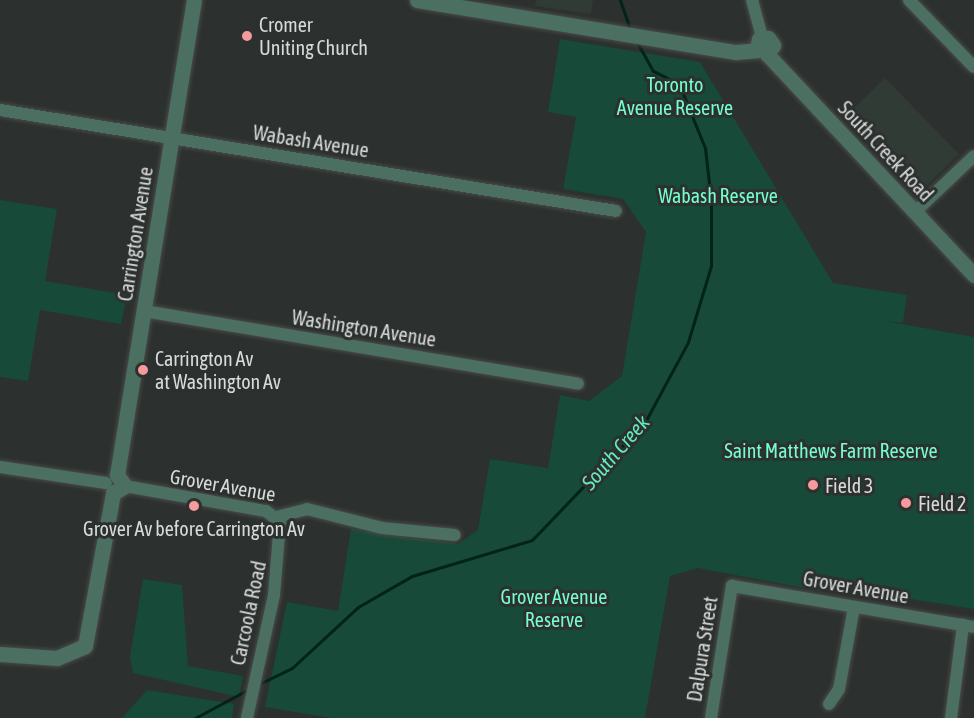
<!DOCTYPE html>
<html>
<head>
<meta charset="utf-8">
<style>
	body { margin:0 }
	#map { position:relative; width:974px; height:718px; overflow:hidden; background:#2c302e; font-family:"Asap Condensed",sans-serif }
	div>[style] { position:absolute }
	.built>* { inset:0; background:#303b36 }
	.green>* { inset:0; background:#174a39 }
	.stream>* { height:3px; margin:-1.5px; padding:0 1.5px; transform-origin:1.5px; border-radius:1.5px; background:#022318 }
	.roads { filter:drop-shadow(0 0 2px #484b49) drop-shadow(0 0 2px #484b49) }
	.minor>* { height:12px; margin:-6px; padding:0 6px; transform-origin:6px; border-radius:6px; background:#4b7061 }
	.tertiary>* { height:15px; margin:-7.5px; padding:0 7.5px; transform-origin:7.5px; border-radius:7.5px; background:#4b7061 }
	.dots>* { width:16px; height:16px; translate:-50% -50%; box-sizing:border-box; border:3px solid #2c302e; border-radius:50% }
	span { translate:-50% -50%; white-space:nowrap; text-align:center; line-height:1.15; -webkit-text-stroke:6px #2c302e; paint-order:stroke }
	.poi-label { font-size:20px; color:#d8dbd9 }
	.left { translate:0 -50%; text-align:left }
	.park-label { font-size:20px; color:#75fecd }
	.street-label { font-size:20px; color:#d8dbd9 }
	.water-label { font-size:21px; color:#61ebbc; font-style:italic }
</style>
</head>
<body>
<div id="map">
	<div class="built">
		<div style="clip-path:polygon(536px 0,593px 0,591px 14px,535px 6px)"></div>
		<div style="clip-path:polygon(885px 78px,959px 154px,920px 192px,847px 115px)"></div>
	</div>
	<div class="green">
		<div style="clip-path:polygon(560px 39px,700px 62px,833px 283px,907px 295px,903px 323px,885px 321px,974px 337px,974px 609px,822px 585px,820px 591px,698px 568px,670px 576px,645px 718px,331px 718px,265px 707px,287px 602px,338px 611px,351px 529px,458px 544px,478px 530px,490px 459px,548px 468px,560px 395px,589px 401px,622px 376px,646px 232px,623px 199px,563px 189px,576px 117px,548px 112px)"></div>
		<div style="clip-path:polygon(0 200px,57px 209px,45px 281px,127px 295px,121px 324px,40px 310px,28px 381px,0 377px)"></div>
		<div style="clip-path:polygon(143px 579px,182px 585px,188px 666px,243px 676px,239px 697px,133px 673px,130px 657px)"></div>
		<div style="clip-path:polygon(147px 690px,234px 704px,232px 718px,122px 718px)"></div>
	</div>
	<div class="stream">
		<div style="left:620px;top:0;width:31px;rotate:71deg"></div>
		<div style="left:259px;top:684px;width:37px;rotate:-26deg"></div>
		<div style="left:292px;top:668px;width:90px;rotate:-42.7deg"></div>
		<div style="left:358px;top:607px;width:62px;rotate:-29.9deg"></div>
		<div style="left:412px;top:576px;width:125px;rotate:-16.7deg"></div>
		<div style="left:532px;top:540px;width:163px;rotate:-46.2deg"></div>
		<div style="left:645px;top:422px;width:91px;rotate:-61.7deg"></div>
		<div style="left:688px;top:342px;width:79px;rotate:-73.2deg"></div>
		<div style="left:711px;top:266px;width:66px;rotate:-90deg"></div>
		<div style="left:711px;top:200px;width:52px;rotate:-96.6deg"></div>
		<div style="left:705px;top:148px;width:69px;rotate:-112.1deg"></div>
		<div style="left:679px;top:84px;width:29px;rotate:-153deg"></div>
		<div style="left:653px;top:71px;width:35px;rotate:-119deg"></div>
		<div style="left:195px;top:718px;width:64px;rotate:-28.2deg"></div>
	</div>
	<div class="roads">
		<div class="minor">
			<div style="left:752px;top:0;width:39px;rotate:75deg"></div>
			<div style="left:909px;top:0;width:93px;rotate:45.9deg"></div>
			<div style="left:0;top:110px;width:624px;rotate:9.31deg"></div>
			<div style="left:915px;top:212px;width:81px;rotate:-43.5deg"></div>
			<div style="left:144px;top:311px;width:440px;rotate:9.5deg"></div>
			<div style="left:0;top:467px;width:107px;rotate:8.6deg"></div>
			<div style="left:125px;top:486px;width:143px;rotate:10.1deg"></div>
			<div style="left:266px;top:511px;width:18px;rotate:38deg"></div>
			<div style="left:280px;top:522px;width:73px;rotate:94.7deg"></div>
			<div style="left:274px;top:595px;width:126px;rotate:102.4deg"></div>
			<div style="left:276px;top:517px;width:32px;rotate:-14deg"></div>
			<div style="left:307px;top:509px;width:77px;rotate:14.2deg"></div>
			<div style="left:382px;top:528px;width:73px;rotate:5.5deg"></div>
			<div style="left:829px;top:704px;width:18px;rotate:-56deg"></div>
			<div style="left:839px;top:689px;width:83px;rotate:-79.6deg"></div>
			<div style="left:711px;top:718px;width:134px;rotate:-81deg"></div>
			<div style="left:732px;top:586px;width:245px;rotate:9.6deg"></div>
			<div style="left:951px;top:718px;width:94px;rotate:-82.6deg"></div>
		</div>
		<div class="tertiary">
			<div style="left:417px;top:0;width:323px;rotate:9.3deg"></div>
			<div style="left:736px;top:52px;width:21px;rotate:-5deg"></div>
			<div style="left:757px;top:50px;width:11px;rotate:-80deg"></div>
			<div style="left:759px;top:39px;width:9px;rotate:-6deg"></div>
			<div style="left:768px;top:38px;width:9px;rotate:54deg"></div>
			<div style="left:773px;top:45px;width:11px;rotate:124deg"></div>
			<div style="left:767px;top:54px;width:303px;rotate:46.9deg"></div>
			<div style="left:117px;top:475px;width:481px;rotate:-80.8deg"></div>
			<div style="left:113px;top:493px;width:14px;rotate:-30deg"></div>
			<div style="left:125px;top:486px;width:14px;rotate:-126deg"></div>
			<div style="left:0;top:654px;width:57px;rotate:4deg"></div>
			<div style="left:57px;top:658px;width:30px;rotate:-23deg"></div>
			<div style="left:85px;top:646px;width:156px;rotate:-79.6deg"></div>
		</div>
	</div>
	<div class="dots">
		<div style="left:247px;top:36px;background:#f59b9e"></div>
		<div style="left:143px;top:370px;background:#f59b9e"></div>
		<div style="left:813px;top:485px;background:#f59b9e"></div>
		<div style="left:906px;top:503px;background:#f59b9e"></div>
		<div style="left:194px;top:506px;background:#f59b9e"></div>
	</div>
	<div class="poi-label">
		<span class="left" style="left:259px;top:36px">Cromer<br>Uniting Church</span>
		<span class="left" style="left:155px;top:370px">Carrington Av<br>at Washington Av</span>
		<span class="left" style="left:825px;top:485px">Field 3</span>
		<span class="left" style="left:918px;top:503px">Field 2</span>
		<span style="left:194px;top:528px">Grover Av before Carrington Av</span>
	</div>
	<div class="park-label">
		<span style="left:675px;top:96px">Toronto<br>Avenue Reserve</span>
		<span style="left:718px;top:195px">Wabash Reserve</span>
		<span style="left:831px;top:450px">Saint Matthews Farm Reserve</span>
		<span style="left:554px;top:608px">Grover Avenue<br>Reserve</span>
	</div>
	<div class="street-label">
		<span style="left:311px;top:141px;rotate:9deg">Wabash Avenue</span>
		<span style="left:886px;top:151px;rotate:47deg">South Creek Road</span>
		<span style="left:135px;top:234px;rotate:-81deg">Carrington Avenue</span>
		<span style="left:364px;top:328px;rotate:9deg">Washington Avenue</span>
		<span style="left:223px;top:485px;rotate:10deg">Grover Avenue</span>
		<span style="left:856px;top:587px;rotate:10deg">Grover Avenue</span>
		<span style="left:248px;top:613px;rotate:-78deg">Carcoola Road</span>
		<span style="left:702px;top:649px;rotate:-81deg">Dalpura Street</span>
	</div>
	<div class="water-label">
		<span style="left:615px;top:452px;rotate:-49deg">South Creek</span>
	</div>
</div>
</body>
</html>
